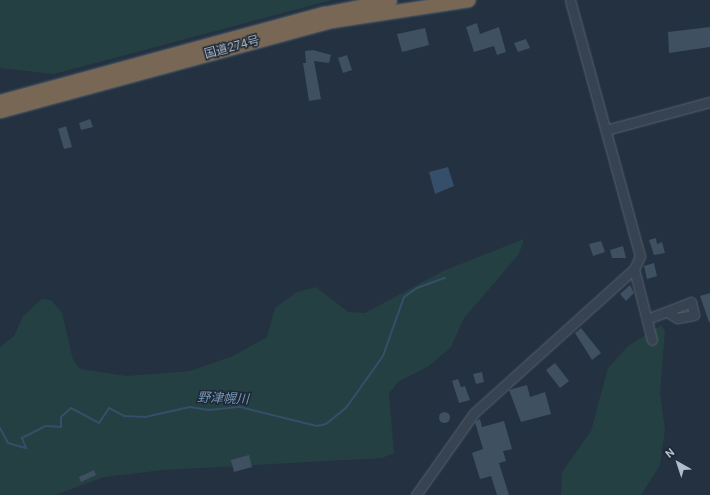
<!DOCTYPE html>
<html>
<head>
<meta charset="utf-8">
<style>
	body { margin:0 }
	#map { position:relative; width:710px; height:495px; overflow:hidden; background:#233141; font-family:Roboto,"Noto Sans JP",sans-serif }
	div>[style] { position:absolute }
	.green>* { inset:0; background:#254042 }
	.water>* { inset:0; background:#354e69 }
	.stream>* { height:2px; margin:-1px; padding:0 1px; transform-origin:1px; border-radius:1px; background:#354e69 }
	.building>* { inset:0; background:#3f5060 }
	.round { border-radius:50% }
	.roads { filter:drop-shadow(0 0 1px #55616e) drop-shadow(0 0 1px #55616e) }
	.minor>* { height:9px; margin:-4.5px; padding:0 4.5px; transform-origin:4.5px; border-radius:4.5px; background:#374350 }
	.highway>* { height:13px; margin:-6.5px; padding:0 6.5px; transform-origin:6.5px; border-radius:6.5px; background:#776754 }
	span { translate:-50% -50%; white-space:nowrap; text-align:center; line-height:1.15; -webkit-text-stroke:3px #1c2836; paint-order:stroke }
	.street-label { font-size:12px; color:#b4becb }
	.water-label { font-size:13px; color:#7996b5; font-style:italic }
	.north { position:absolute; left:658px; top:443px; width:40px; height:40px; -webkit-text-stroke:3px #1c2836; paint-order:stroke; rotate:321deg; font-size:11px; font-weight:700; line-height:16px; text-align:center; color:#b4becb }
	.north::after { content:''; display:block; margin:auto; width:14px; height:18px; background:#b4becb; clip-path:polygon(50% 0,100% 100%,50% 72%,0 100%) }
</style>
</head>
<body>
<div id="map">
	<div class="green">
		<div style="clip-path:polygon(0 0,332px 0,54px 74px,0 68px)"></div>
		<div style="clip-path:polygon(524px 239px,519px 254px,464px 318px,451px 347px,429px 366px,399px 381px,389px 393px,394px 453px,382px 458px,164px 470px,104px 477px,55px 495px,0 495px,0 347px,14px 336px,23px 316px,42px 299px,51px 300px,62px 313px,73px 360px,80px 369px,127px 376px,190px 371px,233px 356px,267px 337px,275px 308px,297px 292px,316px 287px,348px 312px,365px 313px,443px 271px)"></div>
		<div style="clip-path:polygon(661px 325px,665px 331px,660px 392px,665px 430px,660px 465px,641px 495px,561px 495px,562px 472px,591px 431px,608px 368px,628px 346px)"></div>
	</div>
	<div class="water">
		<div style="clip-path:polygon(448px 167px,454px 186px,435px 194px,429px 172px)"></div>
	</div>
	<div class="stream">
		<div style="left:0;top:428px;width:17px;rotate:62deg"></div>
		<div style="left:8px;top:443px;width:19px;rotate:16deg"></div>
		<div style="left:26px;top:448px;width:11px;rotate:-112deg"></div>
		<div style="left:22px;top:438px;width:27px;rotate:-27deg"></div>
		<div style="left:46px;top:426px;width:15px;rotate:4deg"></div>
		<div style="left:61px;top:427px;width:10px;rotate:-90deg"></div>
		<div style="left:61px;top:417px;width:13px;rotate:-42deg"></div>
		<div style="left:71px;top:408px;width:32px;rotate:28deg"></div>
		<div style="left:99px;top:423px;width:18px;rotate:-56deg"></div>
		<div style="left:109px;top:408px;width:17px;rotate:28deg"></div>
		<div style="left:124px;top:416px;width:21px;rotate:3deg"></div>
		<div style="left:145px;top:417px;width:46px;rotate:-12.5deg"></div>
		<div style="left:190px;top:407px;width:19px;rotate:9deg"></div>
		<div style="left:209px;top:410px;width:31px;rotate:-6deg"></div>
		<div style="left:240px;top:407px;width:79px;rotate:13.9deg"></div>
		<div style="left:317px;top:426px;width:9px;rotate:-13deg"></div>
		<div style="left:326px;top:424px;width:26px;rotate:-39deg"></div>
		<div style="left:346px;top:408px;width:64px;rotate:-54.6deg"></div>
		<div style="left:383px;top:356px;width:63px;rotate:-70.4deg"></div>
		<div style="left:404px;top:297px;width:16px;rotate:-35deg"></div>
		<div style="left:417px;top:288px;width:30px;rotate:-20deg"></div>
	</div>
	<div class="building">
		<div style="clip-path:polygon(477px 23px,480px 34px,499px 27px,506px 52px,497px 55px,494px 46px,474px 52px,466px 27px)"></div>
		<div style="clip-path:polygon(710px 27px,710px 47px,669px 53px,668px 32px)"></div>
		<div style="clip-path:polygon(425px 28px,429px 45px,402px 52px,397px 34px)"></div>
		<div style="clip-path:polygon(526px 39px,530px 48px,518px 52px,514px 43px)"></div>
		<div style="clip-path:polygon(313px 50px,331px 55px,329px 63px,314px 61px,321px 99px,309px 101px,303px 63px,306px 63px,305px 51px)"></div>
		<div style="clip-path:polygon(347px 55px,352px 70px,343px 73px,338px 58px)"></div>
		<div style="clip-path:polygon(90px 119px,93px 127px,81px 130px,79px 123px)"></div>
		<div style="clip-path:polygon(66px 126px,72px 147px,64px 149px,58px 129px)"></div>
		<div style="clip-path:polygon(656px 238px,657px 244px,662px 242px,665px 253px,654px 255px,649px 240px)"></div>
		<div style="clip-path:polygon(601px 241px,605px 252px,593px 256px,589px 244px)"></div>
		<div style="clip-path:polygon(623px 246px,626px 258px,612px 258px,610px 250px)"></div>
		<div style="clip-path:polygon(654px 263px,657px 276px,647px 279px,644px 266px)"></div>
		<div style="clip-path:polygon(630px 285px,634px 293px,626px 301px,620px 294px)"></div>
		<div style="clip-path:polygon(710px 293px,710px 322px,709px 322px,700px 296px)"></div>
		<div style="clip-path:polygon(581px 328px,601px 353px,592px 360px,575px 333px)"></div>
		<div style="clip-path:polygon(555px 363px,569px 381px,560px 388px,546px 370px)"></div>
		<div style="clip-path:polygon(482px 372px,484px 382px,476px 384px,473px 374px)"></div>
		<div style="clip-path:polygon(458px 379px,461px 387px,465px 386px,470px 400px,459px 403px,452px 381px)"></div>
		<div style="clip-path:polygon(527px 385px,530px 397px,545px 392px,551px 414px,521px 422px,509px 390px)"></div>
		<div class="round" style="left:438.5px;top:411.5px;width:11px;height:11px"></div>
		<div style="clip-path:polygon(480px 419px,482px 427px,504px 421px,512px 449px,503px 451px,506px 461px,499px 463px,509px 495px,497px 495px,491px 476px,480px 479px,472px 453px,483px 449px,475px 422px)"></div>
		<div style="clip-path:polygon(249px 455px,252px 467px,234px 472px,231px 460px)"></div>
		<div style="clip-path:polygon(94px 470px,96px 475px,81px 482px,79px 477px)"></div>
	</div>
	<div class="roads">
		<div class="minor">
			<div style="left:606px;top:130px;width:108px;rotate:-15.1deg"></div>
			<div style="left:634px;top:269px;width:73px;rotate:75.8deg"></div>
			<div style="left:647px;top:319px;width:47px;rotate:-21.1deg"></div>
			<div style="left:691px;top:302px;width:13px;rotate:77deg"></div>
			<div style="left:694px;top:315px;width:17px;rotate:170deg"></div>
			<div style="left:677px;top:318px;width:9px;rotate:-148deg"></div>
			<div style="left:416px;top:495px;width:100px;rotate:-54.7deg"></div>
			<div style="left:474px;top:413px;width:215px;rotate:-42deg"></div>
			<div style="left:634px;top:269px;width:14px;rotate:-65deg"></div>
			<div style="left:640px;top:256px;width:265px;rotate:-105.3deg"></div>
		</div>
		<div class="highway">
			<div style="left:0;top:101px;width:337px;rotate:-15.2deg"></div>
			<div style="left:325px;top:13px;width:66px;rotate:-11.3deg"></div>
			<div style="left:0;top:111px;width:343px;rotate:-15.2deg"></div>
			<div style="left:331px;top:21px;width:139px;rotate:-8.7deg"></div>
		</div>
	</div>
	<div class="street-label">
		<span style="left:232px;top:48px;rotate:-15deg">国道274号</span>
	</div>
	<div class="water-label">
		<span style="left:223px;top:399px;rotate:2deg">野津幌川</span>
	</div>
	<div class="north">N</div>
</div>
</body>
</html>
